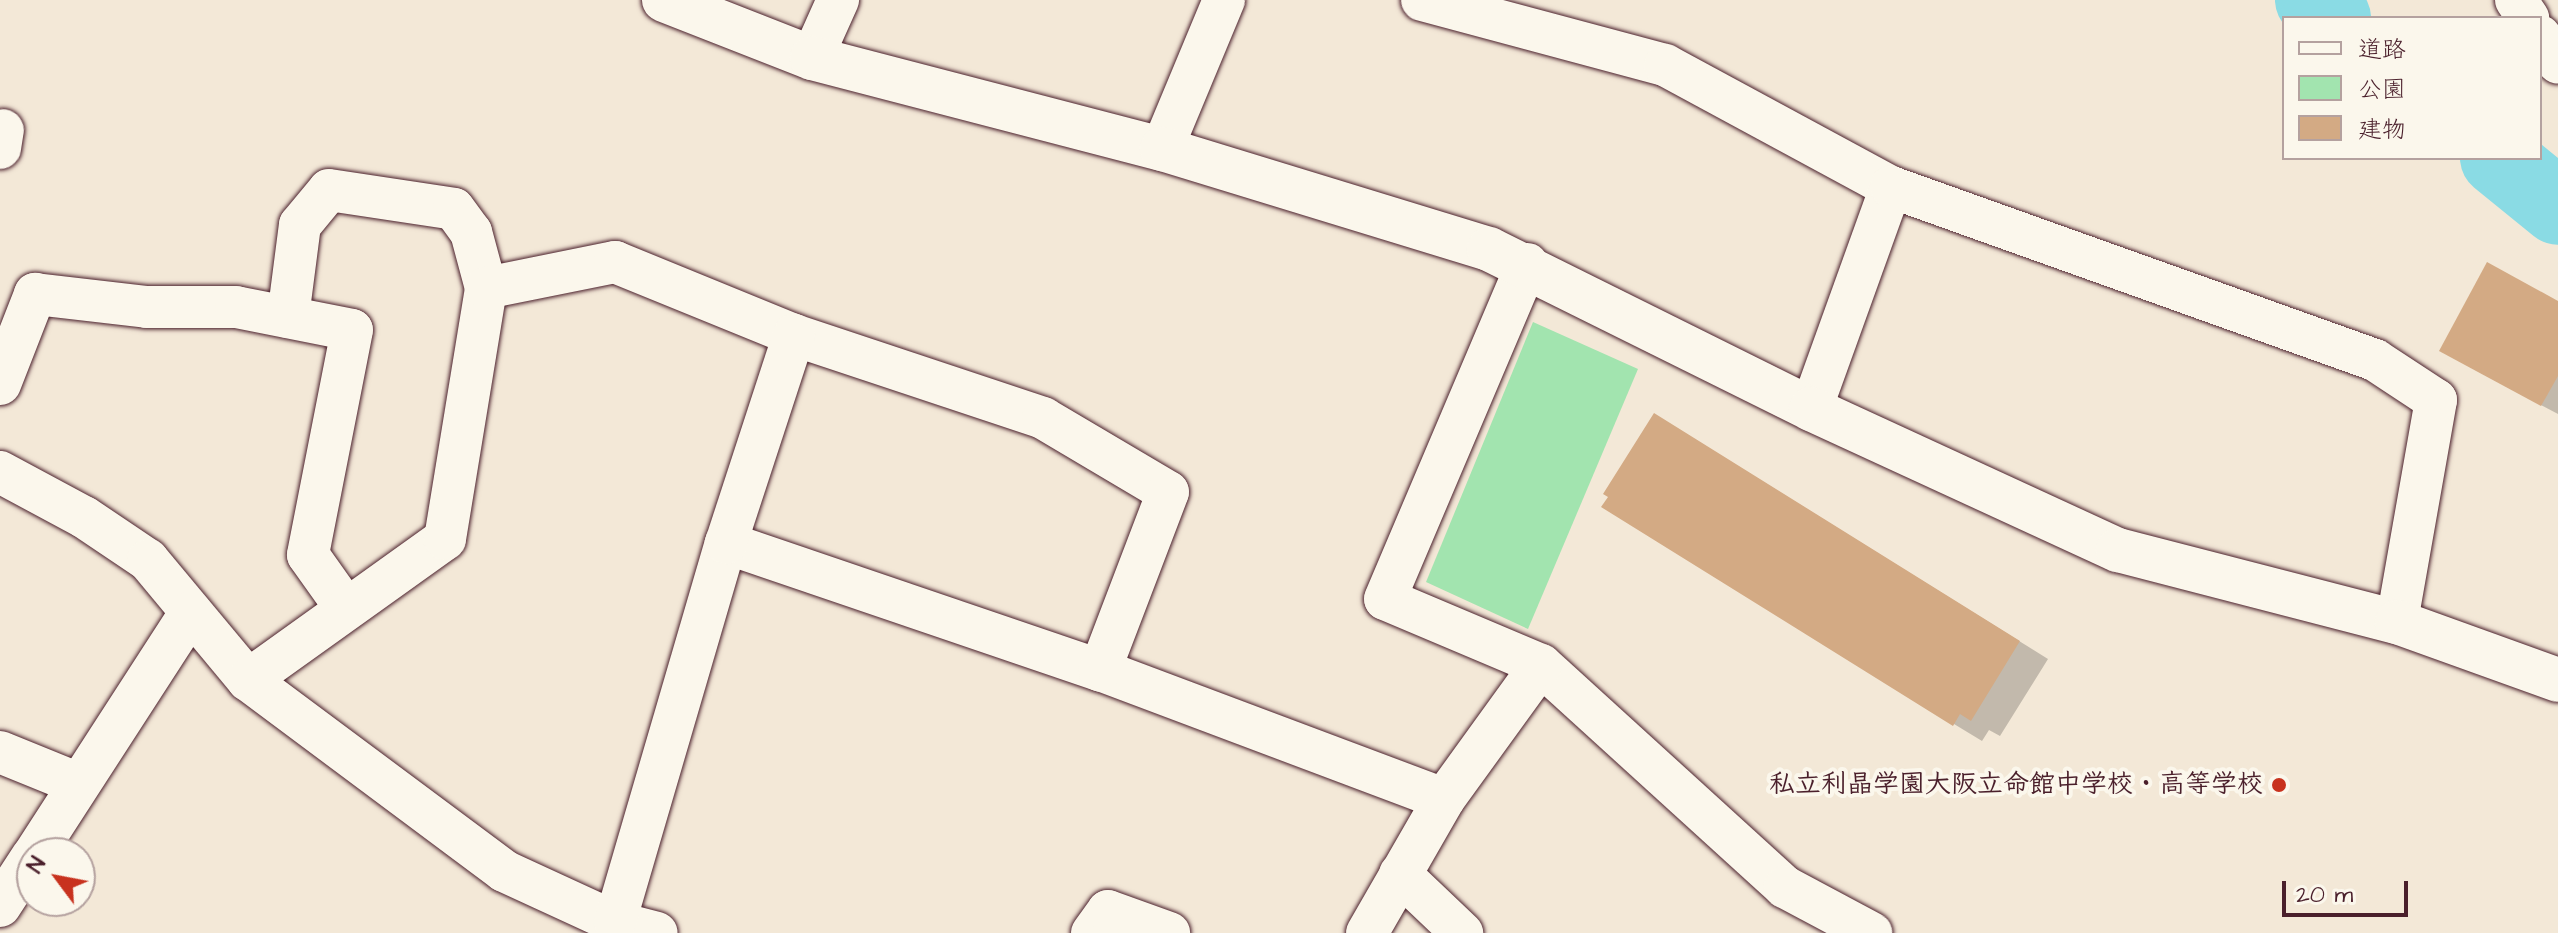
<!DOCTYPE html>
<html>
<head>
<meta charset="utf-8">
<style>
	body { margin:0 }
	#map { position:relative; width:2558px; height:933px; overflow:hidden; background:#f3e8d7; font-family:"Architects Daughter","Klee One",sans-serif }
	div>[style] { position:absolute }
	.green>* { inset:0; background:#a2e4af }
	.shadow>* { inset:0; background:#0003 }
	.river>* { height:76px; margin:-38px; padding:0 38px; transform-origin:38px; border-radius:38px; background:#8adbe4 }
	.building>* { inset:0; background:#d3aa84 }
	.roads { filter:drop-shadow(0 0 2px #4a1f2b) drop-shadow(0 0 2px #4a1f2b) }
	.minor>* { height:42px; margin:-21px; padding:0 21px; transform-origin:21px; border-radius:21px; background:#fbf7ec }
	.tertiary>* { height:44px; margin:-22px; padding:0 22px; transform-origin:22px; border-radius:22px; background:#fbf7ec }
	.dots>* { width:22px; height:22px; translate:-50% -50%; box-sizing:border-box; border:4px solid #fbf7ec; border-radius:50% }
	span { translate:-50% -50%; white-space:nowrap; text-align:center; line-height:1.15; -webkit-text-stroke:8px #fbf7ec; paint-order:stroke }
	.poi-label { font-size:26px; color:#4a1f2b; font-weight:700 }
	.right { translate:-100% -50%; text-align:right }
	.legend { position:absolute; left:2282px; top:16px; width:260px; height:144px; box-sizing:border-box; background:#fbf7ec; border:2px solid #b4a19f; margin:0; padding:10px 14px; list-style:none; font-size:24px; color:#4a1f2b }
	.legend li { display:flex; align-items:center; gap:16px; height:40px }
	.legend b { width:40px; border:2px solid #b4a19f }
	.north { position:absolute; left:16px; top:837px; width:80px; height:80px; box-sizing:border-box; background:#fbf7ec; border:2px solid #b4a19f; border-radius:50%; rotate:302deg; font-size:22px; font-weight:700; line-height:32px; text-align:center; color:#4a1f2b }
	.north::after { content:''; display:block; margin:auto; width:28px; height:36px; background:#c8321e; clip-path:polygon(50% 0,100% 100%,50% 72%,0 100%) }
	.scale { position:absolute; left:2282px; top:881px; width:126px; height:36px; box-sizing:border-box; border:4px solid #4a1f2b; border-top:0; padding-left:10px; font-size:24px; line-height:28px; white-space:nowrap; color:#4a1f2b; -webkit-text-stroke:6px #fbf7ec; paint-order:stroke }
</style>
</head>
<body>
<div id="map">
	<div class="green">
		<div style="clip-path:polygon(1533px 322px,1638px 369px,1528px 629px,1426px 582px)"></div>
	</div>
	<div class="shadow">
		<div style="clip-path:polygon(2558px 303px,2558px 414px,2470px 367px)"></div>
		<div style="clip-path:polygon(1683px 432px,2048px 659px,2000px 736px,1989px 730px,1982px 741px,1954px 724px)"></div>
	</div>
	<div class="river">
		<div style="left:2313px;top:0;width:27px;rotate:42deg"></div>
		<div style="left:2498px;top:158px;width:77px;rotate:39.2deg"></div>
	</div>
	<div class="building">
		<div style="clip-path:polygon(2487px 262px,2558px 301px,2558px 376px,2541px 406px,2439px 351px)"></div>
		<div style="clip-path:polygon(1654px 413px,2020px 641px,1971px 721px,1960px 714px,1953px 726px,1601px 507px,1608px 497px,1603px 494px)"></div>
	</div>
	<div class="roads">
		<div class="minor">
			<div style="left:1422px;top:0;width:252px;rotate:15deg"></div>
			<div style="left:1665px;top:65px;width:257px;rotate:28.4deg"></div>
			<div style="left:1891px;top:187px;width:236px;rotate:109.8deg"></div>
			<div style="left:2516px;top:0;width:22px;rotate:56deg"></div>
			<div style="left:2540px;top:36px;width:32px;rotate:56deg"></div>
			<div style="left:812px;top:58px;width:64px;rotate:-65.9deg"></div>
			<div style="left:0;top:148px;width:18px;rotate:-81deg"></div>
			<div style="left:1162px;top:149px;width:161px;rotate:-67.4deg"></div>
			<div style="left:1891px;top:187px;width:514px;rotate:19.67deg"></div>
			<div style="left:2375px;top:360px;width:73px;rotate:33.3deg"></div>
			<div style="left:2436px;top:400px;width:225px;rotate:100deg"></div>
			<div style="left:288px;top:317px;width:93px;rotate:-82.6deg"></div>
			<div style="left:300px;top:225px;width:45px;rotate:-50.4deg"></div>
			<div style="left:329px;top:190px;width:126px;rotate:8.6deg"></div>
			<div style="left:454px;top:209px;width:29px;rotate:54deg"></div>
			<div style="left:471px;top:232px;width:58px;rotate:75deg"></div>
			<div style="left:0;top:384px;width:97px;rotate:-68.7deg"></div>
			<div style="left:35px;top:294px;width:113px;rotate:6.6deg"></div>
			<div style="left:147px;top:307px;width:89px"></div>
			<div style="left:236px;top:307px;width:118px;rotate:11.2deg"></div>
			<div style="left:352px;top:330px;width:229px;rotate:101.1deg"></div>
			<div style="left:308px;top:555px;width:64px;rotate:54.6deg"></div>
			<div style="left:0;top:472px;width:95px;rotate:28.2deg"></div>
			<div style="left:84px;top:517px;width:77px;rotate:33.9deg"></div>
			<div style="left:148px;top:560px;width:156px;rotate:50.2deg"></div>
			<div style="left:248px;top:680px;width:319px;rotate:36.7deg"></div>
			<div style="left:504px;top:871px;width:122px;rotate:24.7deg"></div>
			<div style="left:615px;top:922px;width:43px;rotate:14.7deg"></div>
			<div style="left:726px;top:543px;width:395px;rotate:18.8deg"></div>
			<div style="left:1100px;top:670px;width:367px;rotate:20.6deg"></div>
			<div style="left:1541px;top:665px;width:330px;rotate:42.3deg"></div>
			<div style="left:1785px;top:887px;width:98px;rotate:28.1deg"></div>
			<div style="left:248px;top:680px;width:242px;rotate:-35.6deg"></div>
			<div style="left:445px;top:539px;width:254px;rotate:-80.7deg"></div>
			<div style="left:486px;top:288px;width:132px;rotate:-11.4deg"></div>
			<div style="left:615px;top:262px;width:193px;rotate:22.2deg"></div>
			<div style="left:794px;top:335px;width:262px;rotate:18.4deg"></div>
			<div style="left:1043px;top:418px;width:145px;rotate:30.6deg"></div>
			<div style="left:1168px;top:492px;width:191px;rotate:110.9deg"></div>
			<div style="left:0;top:752px;width:85px;rotate:22.1deg"></div>
			<div style="left:35px;top:853px;width:287px;rotate:-57.1deg"></div>
			<div style="left:1400px;top:874px;width:86px;rotate:43.6deg"></div>
			<div style="left:0;top:906px;width:59px;rotate:-56.9deg"></div>
			<div style="left:615px;top:922px;width:395px;rotate:-73.7deg"></div>
			<div style="left:726px;top:543px;width:219px;rotate:-71.9deg"></div>
			<div style="left:1092px;top:933px;width:27px;rotate:-54deg"></div>
			<div style="left:1108px;top:911px;width:65px;rotate:19.8deg"></div>
			<div style="left:1367px;top:933px;width:155px;rotate:-60.1deg"></div>
			<div style="left:1444px;top:799px;width:165px;rotate:-54.1deg"></div>
			<div style="left:1541px;top:665px;width:169px;rotate:-157.1deg"></div>
			<div style="left:1385px;top:599px;width:364px;rotate:-67deg"></div>
		</div>
		<div class="tertiary">
			<div style="left:664px;top:0;width:159px;rotate:21.4deg"></div>
			<div style="left:812px;top:58px;width:362px;rotate:14.6deg"></div>
			<div style="left:1162px;top:149px;width:342px;rotate:17deg"></div>
			<div style="left:1489px;top:249px;width:360px;rotate:26.4deg"></div>
			<div style="left:1811px;top:409px;width:338px;rotate:24.7deg"></div>
			<div style="left:2118px;top:550px;width:288px;rotate:14.5deg"></div>
			<div style="left:2397px;top:622px;width:171px;rotate:19.8deg"></div>
		</div>
	</div>
	<div class="dots">
		<div style="left:2279px;top:785px;background:#c8321e"></div>
	</div>
	<div class="poi-label">
		<span class="right" style="left:2263px;top:785px">私立利晶学園大阪立命館中学校・高等学校</span>
	</div>
	<ul class="legend">
	<li><b style="height:10px;background:#fbf7ec"></b>道路</li>
	<li><b style="height:22px;background:#a2e4af"></b>公園</li>
	<li><b style="height:22px;background:#d3aa84"></b>建物</li>
	</ul>
	<div class="north">N</div>
	<div class="scale">20 m</div>
</div>
</body>
</html>
